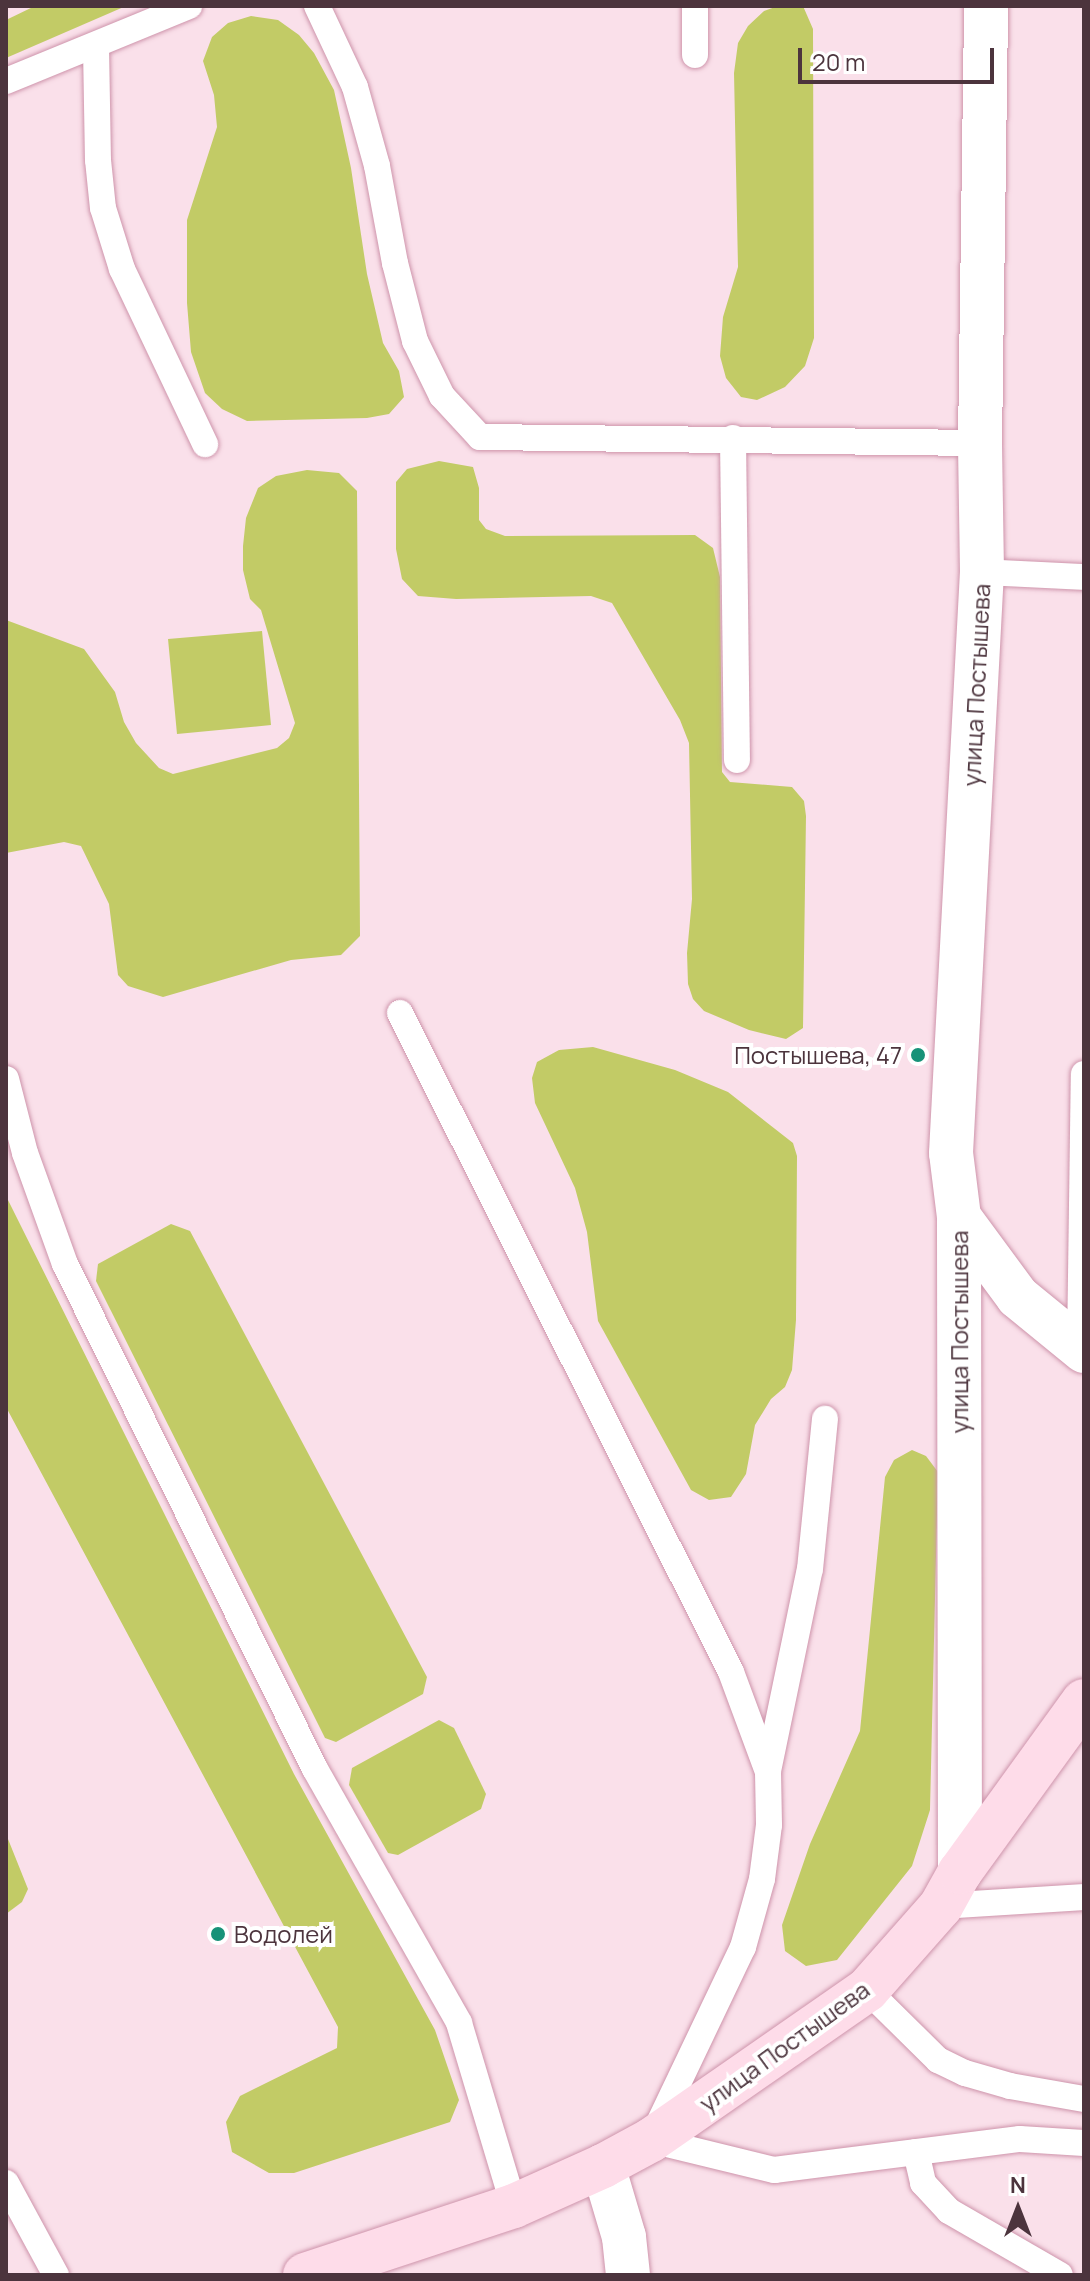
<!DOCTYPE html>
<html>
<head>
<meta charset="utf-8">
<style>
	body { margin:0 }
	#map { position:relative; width:1090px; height:2281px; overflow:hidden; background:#fae0ea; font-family:Manrope,sans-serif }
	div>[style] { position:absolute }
	.green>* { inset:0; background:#c2cb66 }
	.roads { filter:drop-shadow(0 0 2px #ce94ab) drop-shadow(0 0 2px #ce94ab) }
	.lane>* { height:26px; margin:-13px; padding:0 13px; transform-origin:13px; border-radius:13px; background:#fff }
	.secondary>* { height:44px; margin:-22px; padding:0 22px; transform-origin:22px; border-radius:22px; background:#fff }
	.primary>* { height:44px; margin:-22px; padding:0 22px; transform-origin:22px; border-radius:22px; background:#fedce9 }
	.dots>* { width:22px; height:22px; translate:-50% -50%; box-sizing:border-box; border:4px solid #fff; border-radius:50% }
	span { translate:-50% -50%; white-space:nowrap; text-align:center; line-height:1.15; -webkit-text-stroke:8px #fff; paint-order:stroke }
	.street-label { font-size:24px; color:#4c343d }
	.poi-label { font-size:24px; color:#4c343d }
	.right { translate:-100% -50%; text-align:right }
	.left { translate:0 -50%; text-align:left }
	.frame { position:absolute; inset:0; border:8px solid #4c343d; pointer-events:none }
	.north { position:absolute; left:978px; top:2169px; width:80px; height:80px; -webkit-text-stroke:6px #fff; paint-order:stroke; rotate:0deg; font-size:22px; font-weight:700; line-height:32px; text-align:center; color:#4c343d }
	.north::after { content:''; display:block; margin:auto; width:28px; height:36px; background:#4c343d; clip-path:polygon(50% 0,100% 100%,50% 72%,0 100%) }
	.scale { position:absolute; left:798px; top:48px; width:196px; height:36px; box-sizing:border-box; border:4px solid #4c343d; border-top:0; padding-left:10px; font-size:24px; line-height:28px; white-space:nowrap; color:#4c343d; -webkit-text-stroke:6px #fff; paint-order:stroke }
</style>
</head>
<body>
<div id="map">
	<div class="green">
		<div style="clip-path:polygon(35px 6px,126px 6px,6px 58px,6px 20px)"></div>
		<div style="clip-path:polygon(778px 6px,803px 6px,813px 29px,814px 338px,805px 366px,785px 387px,757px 400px,741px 397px,726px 378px,720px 356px,723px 317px,738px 267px,734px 73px,738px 43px,748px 26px,764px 11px)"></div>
		<div style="clip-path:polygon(251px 16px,278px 20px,299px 35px,314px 53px,334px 90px,351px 168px,367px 274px,383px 343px,399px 371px,404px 397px,389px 414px,367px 418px,247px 421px,222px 409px,205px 393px,191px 352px,187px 303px,187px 220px,217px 127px,214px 95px,203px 61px,212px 37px,228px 23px)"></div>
		<div style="clip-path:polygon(439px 461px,473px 467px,479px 488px,479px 520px,486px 529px,505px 536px,695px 535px,713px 548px,720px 577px,722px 772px,730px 782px,792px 787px,804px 801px,806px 816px,803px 1028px,786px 1039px,749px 1030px,704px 1011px,693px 999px,688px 984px,687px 953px,692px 899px,689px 743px,680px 720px,612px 603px,591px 596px,456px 599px,418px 596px,402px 579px,396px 549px,396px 482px,407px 469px)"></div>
		<div style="clip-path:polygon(307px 470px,339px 473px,357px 491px,360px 936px,341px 955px,291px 960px,163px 997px,128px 986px,118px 975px,109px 904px,81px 846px,64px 842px,6px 853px,6px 620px,84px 649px,115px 692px,124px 722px,136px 743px,159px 768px,173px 774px,277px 748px,289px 738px,295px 723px,261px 610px,250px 599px,243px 570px,243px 546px,246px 518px,258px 488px,276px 476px)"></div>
		<div style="clip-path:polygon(262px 631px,271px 725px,177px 734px,168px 639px)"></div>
		<div style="clip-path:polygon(593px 1047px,675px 1070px,728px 1092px,793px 1143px,797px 1156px,796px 1320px,792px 1370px,785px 1387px,771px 1399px,755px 1425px,746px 1474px,731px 1497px,709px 1500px,691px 1490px,598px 1321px,587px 1232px,575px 1188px,535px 1103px,532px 1078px,537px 1062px,559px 1050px)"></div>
		<div style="clip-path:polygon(6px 1196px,294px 1774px,435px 2030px,459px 2100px,450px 2122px,294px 2173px,269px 2173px,232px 2152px,226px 2122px,240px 2096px,337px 2048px,338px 2027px,6px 1407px)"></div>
		<div style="clip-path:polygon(171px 1224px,190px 1231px,427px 1677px,423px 1694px,336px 1742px,325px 1738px,96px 1281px,98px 1264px)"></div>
		<div style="clip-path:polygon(912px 1450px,926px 1456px,938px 1472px,930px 1810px,912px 1866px,837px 1960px,806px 1966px,785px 1951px,782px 1925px,810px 1844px,860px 1731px,885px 1477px,894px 1460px)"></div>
		<div style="clip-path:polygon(439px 1720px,454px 1728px,486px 1794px,481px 1809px,398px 1855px,388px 1853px,349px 1785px,352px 1768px)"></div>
		<div style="clip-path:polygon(6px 1834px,28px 1889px,22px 1902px,6px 1914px)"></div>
	</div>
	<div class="roads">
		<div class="lane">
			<div style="left:317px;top:6px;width:89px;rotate:64.9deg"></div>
			<div style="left:355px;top:87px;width:82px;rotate:74.4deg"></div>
			<div style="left:377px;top:166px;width:99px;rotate:79.5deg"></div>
			<div style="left:395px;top:263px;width:81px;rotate:75.6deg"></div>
			<div style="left:415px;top:341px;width:61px;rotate:63.9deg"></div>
			<div style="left:442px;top:396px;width:56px;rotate:47.2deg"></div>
			<div style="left:480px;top:437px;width:500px;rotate:0.69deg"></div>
			<div style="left:695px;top:6px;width:49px;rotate:90deg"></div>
			<div style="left:96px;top:47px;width:113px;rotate:89deg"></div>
			<div style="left:98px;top:160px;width:48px;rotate:84.1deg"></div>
			<div style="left:103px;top:208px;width:64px;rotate:72.7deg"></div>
			<div style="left:122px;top:269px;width:194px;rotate:64.6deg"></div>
			<div style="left:6px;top:81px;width:198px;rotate:-22.3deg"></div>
			<div style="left:733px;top:438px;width:322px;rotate:89.3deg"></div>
			<div style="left:982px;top:572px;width:102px;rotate:2.8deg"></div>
			<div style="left:400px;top:1013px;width:737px;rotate:63.33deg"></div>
			<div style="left:731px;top:1672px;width:107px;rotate:69.7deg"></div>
			<div style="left:768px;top:1772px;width:53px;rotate:88.9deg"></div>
			<div style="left:769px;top:1825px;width:54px;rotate:97.4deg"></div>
			<div style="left:762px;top:1879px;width:71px;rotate:105.6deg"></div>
			<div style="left:743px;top:1947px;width:214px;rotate:115.5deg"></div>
			<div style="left:651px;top:2140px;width:127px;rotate:13.7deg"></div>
			<div style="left:774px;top:2170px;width:248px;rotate:-7.2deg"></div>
			<div style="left:1020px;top:2139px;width:64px;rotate:3.6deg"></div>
			<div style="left:6px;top:1079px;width:76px;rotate:75.6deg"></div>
			<div style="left:25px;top:1153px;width:118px;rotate:70.2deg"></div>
			<div style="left:65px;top:1264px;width:563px;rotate:63.66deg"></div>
			<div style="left:315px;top:1769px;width:292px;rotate:60.4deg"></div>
			<div style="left:459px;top:2023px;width:191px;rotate:73.3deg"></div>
			<div style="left:1080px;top:1348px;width:274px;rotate:-89.2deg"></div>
			<div style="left:768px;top:1771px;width:206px;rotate:-78.3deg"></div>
			<div style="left:810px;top:1569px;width:151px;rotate:-84.3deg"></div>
			<div style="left:941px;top:1906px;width:143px;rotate:-3.6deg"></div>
			<div style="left:867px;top:1990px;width:100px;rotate:44.6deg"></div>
			<div style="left:938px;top:2060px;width:30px;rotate:26deg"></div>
			<div style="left:965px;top:2073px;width:47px;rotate:16.1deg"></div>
			<div style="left:1010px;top:2086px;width:75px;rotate:10deg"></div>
			<div style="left:916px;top:2152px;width:32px;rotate:77deg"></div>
			<div style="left:923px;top:2183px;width:38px;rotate:47deg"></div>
			<div style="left:949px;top:2211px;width:128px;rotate:30deg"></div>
			<div style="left:6px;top:2183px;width:105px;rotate:61.5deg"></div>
		</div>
		<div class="secondary">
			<div style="left:959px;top:1217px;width:99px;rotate:53.6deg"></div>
			<div style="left:1018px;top:1297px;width:85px;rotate:39.3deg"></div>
			<div style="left:960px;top:1872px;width:655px;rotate:-90.09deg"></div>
			<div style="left:959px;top:1217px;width:64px;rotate:-97.1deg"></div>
			<div style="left:951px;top:1153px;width:582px;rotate:-86.95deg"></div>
			<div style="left:982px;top:572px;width:129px;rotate:-90.9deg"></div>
			<div style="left:980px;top:443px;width:437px;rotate:-89.2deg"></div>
			<div style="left:603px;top:2166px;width:74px;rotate:73.5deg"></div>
			<div style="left:624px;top:2237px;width:38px;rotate:84deg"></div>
		</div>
		<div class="primary">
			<div style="left:305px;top:2275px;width:220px;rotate:-18.3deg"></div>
			<div style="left:514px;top:2206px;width:98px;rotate:-24.2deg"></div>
			<div style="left:603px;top:2166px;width:55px;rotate:-28.4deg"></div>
			<div style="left:651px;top:2140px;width:263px;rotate:-34.8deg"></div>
			<div style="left:867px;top:1990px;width:112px;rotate:-48.6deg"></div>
			<div style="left:941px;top:1906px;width:39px;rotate:-61deg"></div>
			<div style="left:960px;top:1872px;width:211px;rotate:-54.1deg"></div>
		</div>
	</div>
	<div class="dots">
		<div style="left:918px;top:1055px;background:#179278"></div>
		<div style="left:218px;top:1934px;background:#179278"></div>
	</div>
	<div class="street-label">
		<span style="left:976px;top:685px;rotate:-87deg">улица Постышева</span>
		<span style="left:959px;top:1332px;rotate:-90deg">улица Постышева</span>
		<span style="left:784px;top:2046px;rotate:-36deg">улица Постышева</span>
	</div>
	<div class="poi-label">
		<span class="right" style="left:902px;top:1055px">Постышева, 47</span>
		<span class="left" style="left:234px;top:1934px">Водолей</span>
	</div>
	<div class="frame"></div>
	<div class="north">N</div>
	<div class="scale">20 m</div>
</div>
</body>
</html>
